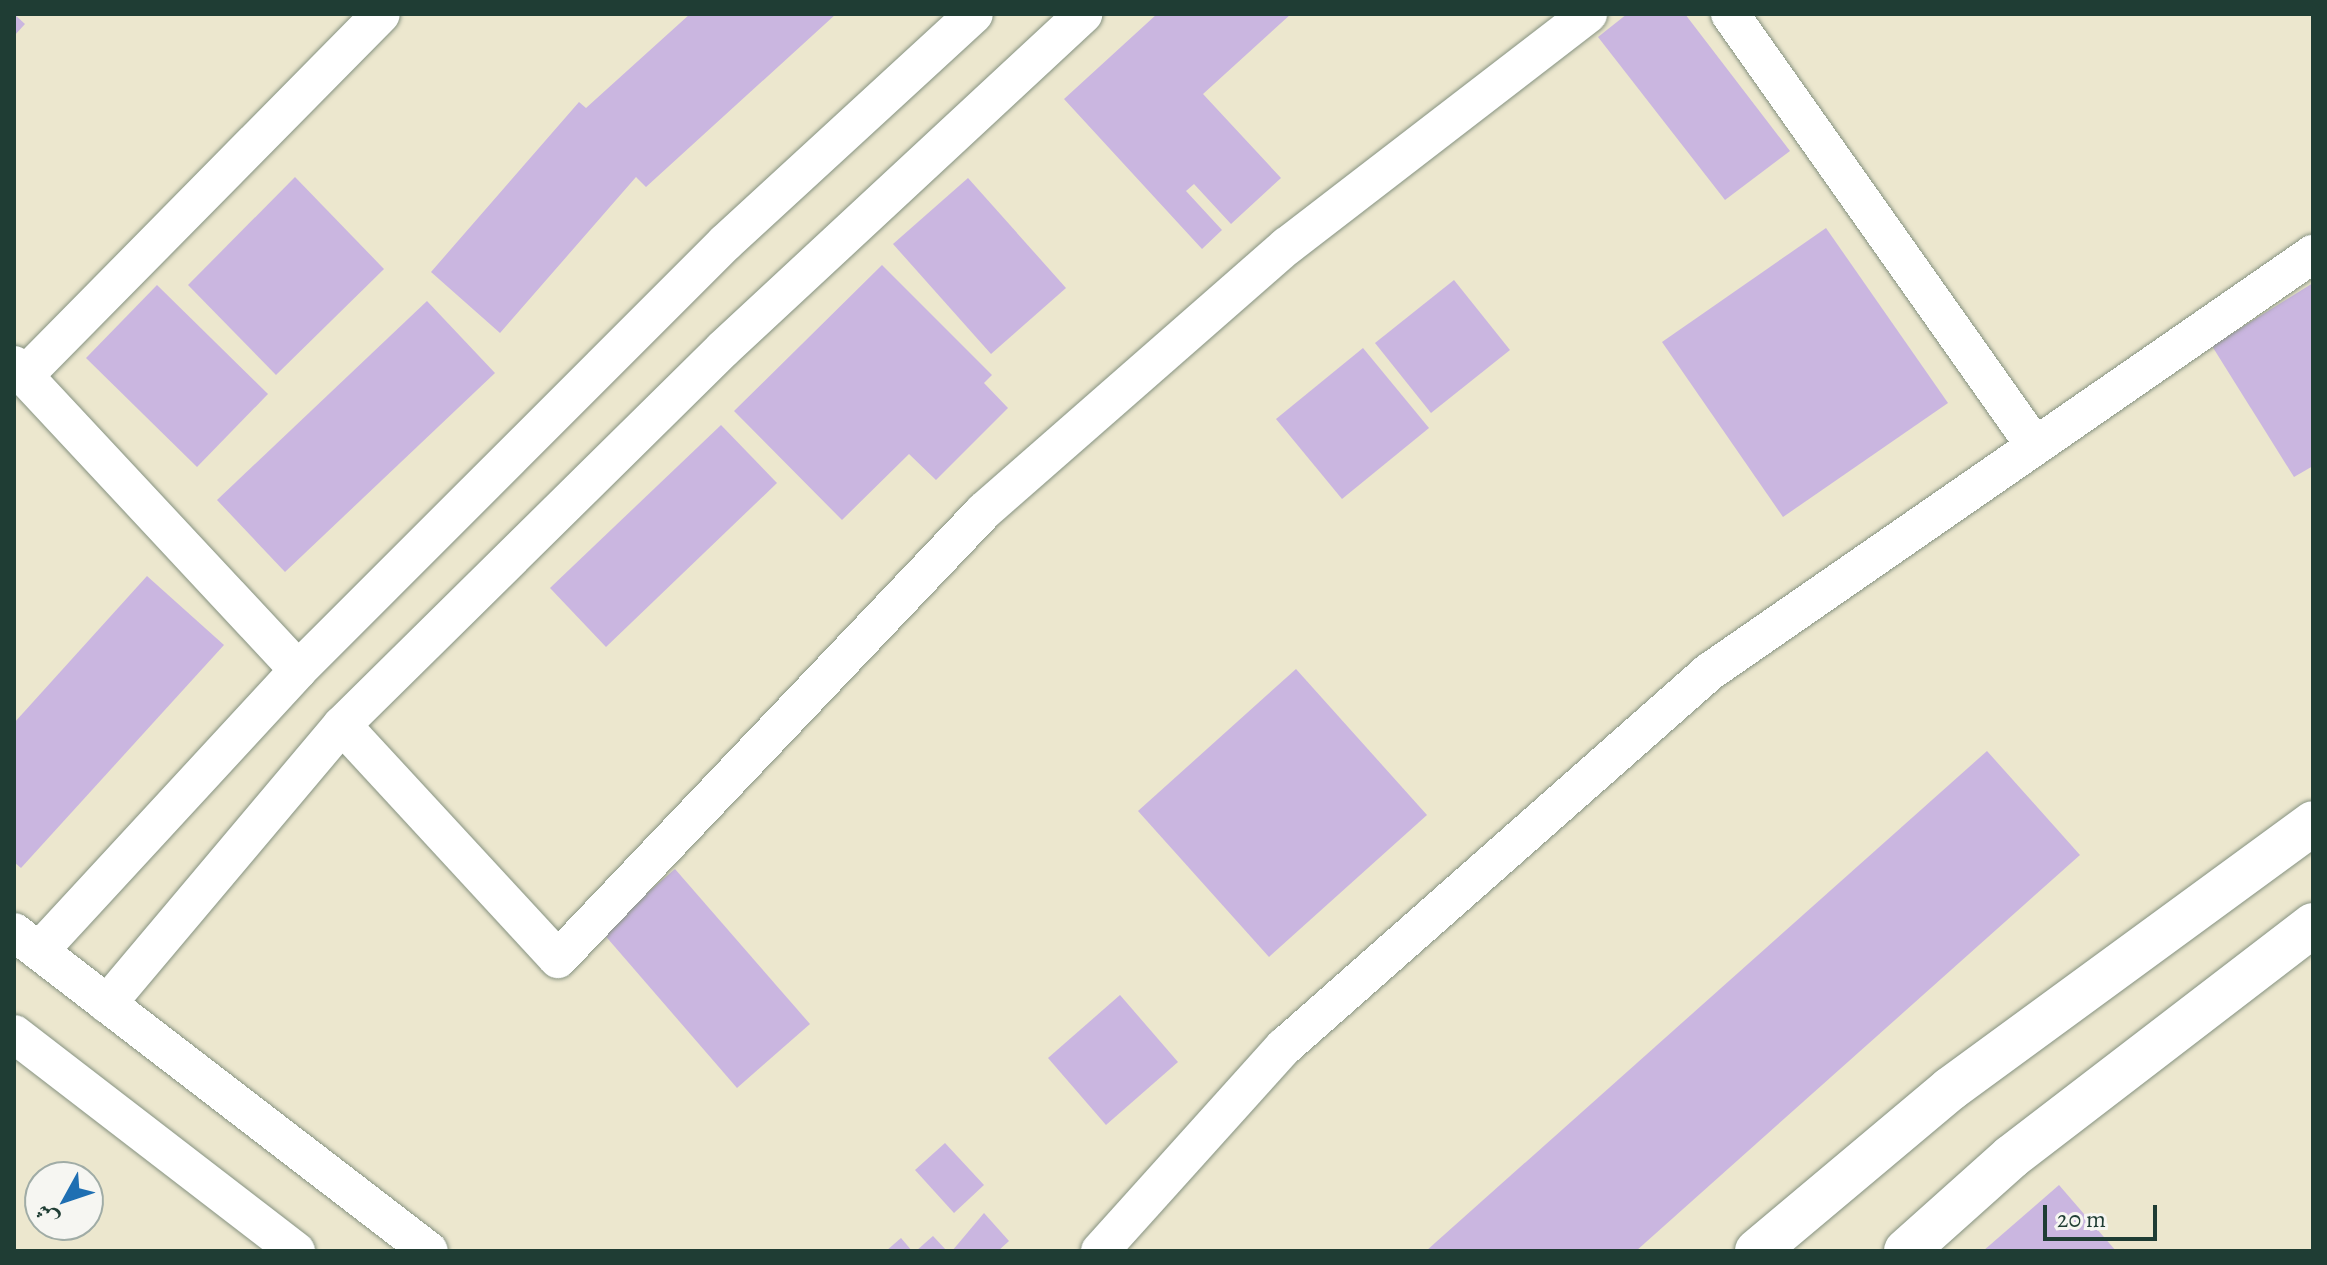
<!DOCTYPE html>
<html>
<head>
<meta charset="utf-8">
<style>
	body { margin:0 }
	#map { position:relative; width:2327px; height:1265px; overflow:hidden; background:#ece7ce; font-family:Alegreya,Amiri,serif }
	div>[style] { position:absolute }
	.building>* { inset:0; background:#cab6e0 }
	.roads { filter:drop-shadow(0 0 2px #869281) drop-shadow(0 0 2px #869281) }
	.street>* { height:38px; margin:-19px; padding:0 19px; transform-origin:19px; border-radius:19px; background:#fff }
	.secondary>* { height:44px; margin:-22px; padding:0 22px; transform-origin:22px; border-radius:22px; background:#fff }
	span { translate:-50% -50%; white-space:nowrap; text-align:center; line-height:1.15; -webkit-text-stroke:8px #f6f6f2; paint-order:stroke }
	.frame { position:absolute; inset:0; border:16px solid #1f3d34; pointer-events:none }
	.north { position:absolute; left:24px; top:1161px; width:80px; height:80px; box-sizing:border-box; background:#f6f6f2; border:2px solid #a0aca6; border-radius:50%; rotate:230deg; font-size:22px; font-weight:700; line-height:32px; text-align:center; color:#1f3d34 }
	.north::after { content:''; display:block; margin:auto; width:28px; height:36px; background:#1f6fb2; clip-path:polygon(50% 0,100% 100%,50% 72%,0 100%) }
	.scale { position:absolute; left:2043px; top:1205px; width:114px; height:36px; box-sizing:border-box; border:4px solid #1f3d34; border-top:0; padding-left:10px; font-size:24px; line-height:28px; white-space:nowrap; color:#1f3d34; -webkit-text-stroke:6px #f6f6f2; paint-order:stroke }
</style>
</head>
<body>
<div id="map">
	<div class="building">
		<div style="clip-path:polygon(14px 14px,25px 24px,14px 36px)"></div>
		<div style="clip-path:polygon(690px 14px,836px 14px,646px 187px,636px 177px,500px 333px,431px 272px,579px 102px,586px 108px)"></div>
		<div style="clip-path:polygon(1157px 14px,1291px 14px,1203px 94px,1281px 178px,1231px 224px,1194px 184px,1186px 191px,1222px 230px,1202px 249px,1064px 99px)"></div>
		<div style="clip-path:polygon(1627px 14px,1685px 14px,1790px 151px,1725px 200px,1598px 37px)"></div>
		<div style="clip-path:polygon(295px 177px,384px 269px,276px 375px,188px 285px)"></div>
		<div style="clip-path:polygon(968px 178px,1066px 288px,991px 354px,893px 244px)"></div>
		<div style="clip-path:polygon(1826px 228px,1948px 403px,1783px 517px,1662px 342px)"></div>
		<div style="clip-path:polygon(882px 265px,992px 375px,984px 383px,1008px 408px,936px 480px,909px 454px,842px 520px,734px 411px)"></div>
		<div style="clip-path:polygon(1454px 280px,1510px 350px,1431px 413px,1375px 343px)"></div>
		<div style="clip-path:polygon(2313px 283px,2313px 466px,2294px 477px,2212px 346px)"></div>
		<div style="clip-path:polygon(157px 285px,268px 394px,197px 467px,86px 358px)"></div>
		<div style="clip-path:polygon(427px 301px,495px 373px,285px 572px,217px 500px)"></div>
		<div style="clip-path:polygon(1363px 348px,1429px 428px,1342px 499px,1276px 419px)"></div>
		<div style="clip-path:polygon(721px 425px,777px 483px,606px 647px,550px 588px)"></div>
		<div style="clip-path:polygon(147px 576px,224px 645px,21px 868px,14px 862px,14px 723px)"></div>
		<div style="clip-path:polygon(1296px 669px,1427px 815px,1269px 957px,1138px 811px)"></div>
		<div style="clip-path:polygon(1987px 751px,2080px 855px,1636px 1251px,1426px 1251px)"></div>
		<div style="clip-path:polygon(675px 869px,810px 1024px,737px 1088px,602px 932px)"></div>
		<div style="clip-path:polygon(1120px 995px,1178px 1062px,1106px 1125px,1048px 1058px)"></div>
		<div style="clip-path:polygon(945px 1143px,984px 1185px,954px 1213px,915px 1170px)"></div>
		<div style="clip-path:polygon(2059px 1185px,2116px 1251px,1983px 1251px)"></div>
		<div style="clip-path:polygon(984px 1213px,1009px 1241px,998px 1251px,952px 1251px)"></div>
		<div style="clip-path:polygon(933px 1236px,947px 1251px,916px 1251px)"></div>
		<div style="clip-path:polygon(901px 1238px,912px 1251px,886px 1251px)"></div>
	</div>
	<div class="roads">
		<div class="street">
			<div style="left:1730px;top:14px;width:529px;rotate:54.78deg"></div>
			<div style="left:14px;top:365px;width:417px;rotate:47deg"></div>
			<div style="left:24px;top:376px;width:508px;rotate:-45.4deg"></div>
			<div style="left:342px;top:725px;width:318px;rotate:47.3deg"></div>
			<div style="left:558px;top:959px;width:618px;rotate:-46.44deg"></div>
			<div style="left:984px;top:511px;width:403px;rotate:-41.2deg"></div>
			<div style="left:1287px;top:246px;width:380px;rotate:-37.6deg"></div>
			<div style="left:14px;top:932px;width:523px;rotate:37.55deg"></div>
			<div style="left:39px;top:951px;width:382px;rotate:-47.3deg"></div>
			<div style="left:298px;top:670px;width:604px;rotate:-45deg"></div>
			<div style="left:725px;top:243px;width:338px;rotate:-42.6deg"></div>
			<div style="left:107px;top:1004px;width:365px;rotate:-49.9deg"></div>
			<div style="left:342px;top:725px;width:535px;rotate:-44.62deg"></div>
			<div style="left:723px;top:349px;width:492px;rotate:-42.9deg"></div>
			<div style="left:14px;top:1034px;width:356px;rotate:37.6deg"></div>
			<div style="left:1100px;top:1251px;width:275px;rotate:-48deg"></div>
			<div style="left:1284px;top:1047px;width:567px;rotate:-41.42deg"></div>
			<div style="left:1709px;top:672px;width:735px;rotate:-34.69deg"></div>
		</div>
		<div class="secondary">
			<div style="left:1757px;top:1251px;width:252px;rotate:-40deg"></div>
			<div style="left:1950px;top:1089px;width:450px;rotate:-36.2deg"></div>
			<div style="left:1906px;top:1251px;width:141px;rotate:-41.8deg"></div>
			<div style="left:2011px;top:1157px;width:381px;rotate:-37.5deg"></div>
		</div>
	</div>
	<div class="frame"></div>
	<div class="north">ش</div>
	<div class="scale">20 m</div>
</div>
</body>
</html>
